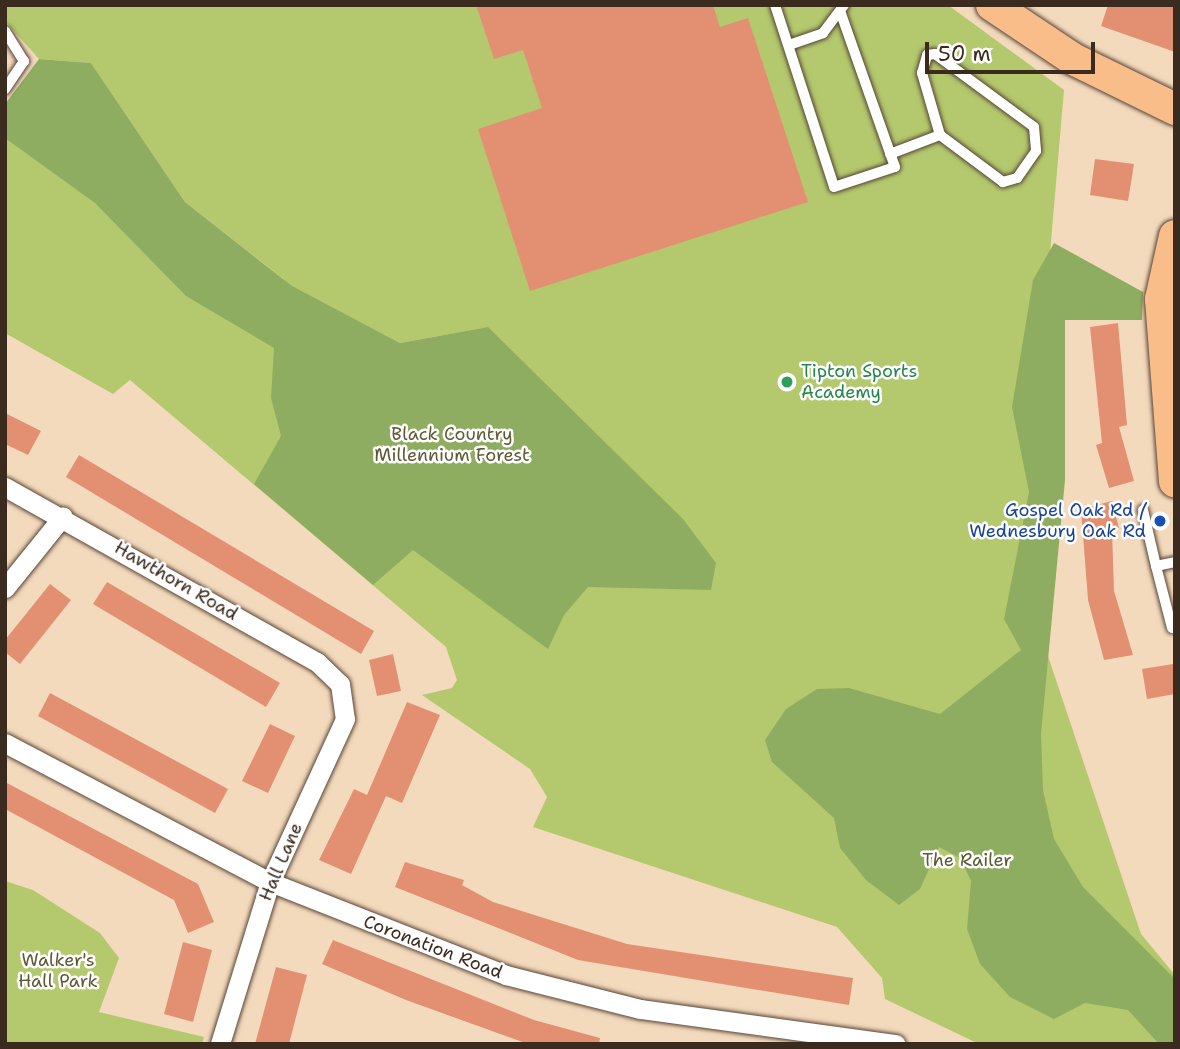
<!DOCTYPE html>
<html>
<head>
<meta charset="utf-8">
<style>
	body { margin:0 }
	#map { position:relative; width:1180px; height:1049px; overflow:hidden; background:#f4dabd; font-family:"Shantell Sans",sans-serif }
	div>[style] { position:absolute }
	.green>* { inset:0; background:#b4c96d }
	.forest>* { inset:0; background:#8fad60 }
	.building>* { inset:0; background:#e39072 }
	.roads { filter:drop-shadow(0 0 2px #574436) drop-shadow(0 0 2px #574436) }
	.service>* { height:10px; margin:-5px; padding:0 5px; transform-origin:5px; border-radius:5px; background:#fff }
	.minor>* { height:19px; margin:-9.5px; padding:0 9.5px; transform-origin:9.5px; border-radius:9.5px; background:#fff }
	.primary>* { height:32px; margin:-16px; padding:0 16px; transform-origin:16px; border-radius:16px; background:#f8bd88 }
	.dots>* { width:19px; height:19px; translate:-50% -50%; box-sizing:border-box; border:4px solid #fff; border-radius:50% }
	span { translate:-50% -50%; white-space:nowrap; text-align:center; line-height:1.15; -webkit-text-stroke:5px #fff; paint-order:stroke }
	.leisure-label { font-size:18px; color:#27864d }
	.left { translate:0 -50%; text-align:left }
	.park-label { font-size:18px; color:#5f5a36 }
	.transit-label { font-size:18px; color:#164399 }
	.right { translate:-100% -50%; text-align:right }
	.street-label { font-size:18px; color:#3b2a1e }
	.frame { position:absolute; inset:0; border:7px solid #3b2a1e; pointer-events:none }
	.scale { position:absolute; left:925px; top:42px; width:170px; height:32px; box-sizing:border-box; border:4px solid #3b2a1e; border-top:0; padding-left:9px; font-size:21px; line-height:24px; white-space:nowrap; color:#3b2a1e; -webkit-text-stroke:5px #fff; paint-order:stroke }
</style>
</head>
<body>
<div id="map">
	<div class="green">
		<div style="clip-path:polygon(evenodd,5px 5px,948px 5px,1064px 90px,1041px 358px,1048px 656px,1141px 934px,1175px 975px,1175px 1044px,979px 1044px,885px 999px,882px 978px,837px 927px,533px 827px,547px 797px,530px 769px,422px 695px,452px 688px,457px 680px,446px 647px,130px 380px,113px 394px,5px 333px,5px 114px,286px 281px,185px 202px,91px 63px,39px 59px,5px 21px,5px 5px,308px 295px,400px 343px,484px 328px,409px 357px,308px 295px)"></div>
		<div style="clip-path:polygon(5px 881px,33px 890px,100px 933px,119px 958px,99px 1012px,204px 1037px,202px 1044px,5px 1044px)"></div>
	</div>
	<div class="forest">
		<div style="clip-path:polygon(39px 59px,91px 63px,185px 202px,292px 286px,400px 343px,488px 327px,683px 519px,716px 563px,711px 590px,588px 587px,564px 615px,548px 649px,413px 550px,373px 585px,254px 484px,281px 436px,271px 398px,274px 348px,186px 296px,95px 203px,5px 138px,5px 104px)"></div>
		<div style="clip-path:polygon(1054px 243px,1143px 292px,1142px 320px,1065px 320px,1065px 480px,1041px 734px,1043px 790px,1054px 839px,1083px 887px,1175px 979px,1175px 1044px,1159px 1044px,1128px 1010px,1085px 1003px,1054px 1019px,1010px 997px,980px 964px,967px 929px,971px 881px,960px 858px,939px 847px,920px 889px,899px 905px,866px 880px,840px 848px,834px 818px,772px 762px,765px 740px,786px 709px,817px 689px,849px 688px,940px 714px,1021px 650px,1004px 619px,1029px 492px,1012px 407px,1033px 280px)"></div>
	</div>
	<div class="building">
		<div style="clip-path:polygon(476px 5px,713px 5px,720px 27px,748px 18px,808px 202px,530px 291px,478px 129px,542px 108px,523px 50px,494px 59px)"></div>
		<div style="clip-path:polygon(1108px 5px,1175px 5px,1175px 52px,1101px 26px)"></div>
		<div style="clip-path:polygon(1095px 159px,1134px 164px,1128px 201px,1090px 195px)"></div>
		<div style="clip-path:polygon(1118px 323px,1127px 425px,1119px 427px,1134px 481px,1109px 488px,1096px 445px,1102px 443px,1090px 327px)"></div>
		<div style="clip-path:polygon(5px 413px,41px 431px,28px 455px,5px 444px)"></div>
		<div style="clip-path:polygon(79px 455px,374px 631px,361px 654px,66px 477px)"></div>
		<div style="clip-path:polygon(1112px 501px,1119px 528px,1112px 530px,1114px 591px,1133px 655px,1104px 660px,1088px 600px,1081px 509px)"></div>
		<div style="clip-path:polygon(107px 582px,280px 683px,266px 707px,93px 604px)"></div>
		<div style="clip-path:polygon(50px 584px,71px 600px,20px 664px,5px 652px,5px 640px)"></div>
		<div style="clip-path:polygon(393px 654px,401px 691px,377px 696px,369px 660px)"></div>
		<div style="clip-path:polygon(1173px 664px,1175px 694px,1147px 699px,1142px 669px)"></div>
		<div style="clip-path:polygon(50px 693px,228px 789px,215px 813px,38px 716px)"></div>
		<div style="clip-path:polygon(407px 702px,440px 715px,402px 803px,386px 796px,351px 874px,319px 860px,354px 789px,367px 795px)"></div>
		<div style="clip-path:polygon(270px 724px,295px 736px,268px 793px,242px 781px)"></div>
		<div style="clip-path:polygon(5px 782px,198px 884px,214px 922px,188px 933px,174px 900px,5px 809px)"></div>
		<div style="clip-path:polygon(405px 862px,464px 880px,462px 885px,493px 902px,627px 944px,853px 978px,849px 1005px,578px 960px,395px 887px)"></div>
		<div style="clip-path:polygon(333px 940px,534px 1020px,600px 1038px,599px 1044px,528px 1044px,406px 1000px,322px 964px)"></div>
		<div style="clip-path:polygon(183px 942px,212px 950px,193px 1022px,164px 1014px)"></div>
		<div style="clip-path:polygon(276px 967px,307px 975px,296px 1017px,289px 1044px,255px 1044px)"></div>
	</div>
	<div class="roads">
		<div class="service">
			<div style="left:775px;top:5px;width:191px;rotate:72deg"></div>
			<div style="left:834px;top:187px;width:64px;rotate:-18.2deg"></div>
			<div style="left:895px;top:167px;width:165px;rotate:-109.4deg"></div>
			<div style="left:5px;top:31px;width:36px;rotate:58deg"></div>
			<div style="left:24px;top:61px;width:34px;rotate:124deg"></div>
			<div style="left:789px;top:45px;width:36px;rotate:-19deg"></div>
			<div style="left:823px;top:33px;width:35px;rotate:-53deg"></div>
			<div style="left:935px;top:54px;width:123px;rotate:36.4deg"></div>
			<div style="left:1034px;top:127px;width:24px;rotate:85deg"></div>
			<div style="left:1036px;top:151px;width:33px;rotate:125deg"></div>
			<div style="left:1017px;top:178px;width:15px;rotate:164deg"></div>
			<div style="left:1003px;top:182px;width:79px;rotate:-143.3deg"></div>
			<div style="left:940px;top:135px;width:65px;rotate:-106.2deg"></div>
			<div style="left:922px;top:73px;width:19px;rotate:-74deg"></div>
			<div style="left:927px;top:55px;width:8px;rotate:-7deg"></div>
			<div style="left:890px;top:154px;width:53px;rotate:-20.8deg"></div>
			<div style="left:1143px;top:510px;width:57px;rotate:76.9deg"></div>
			<div style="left:1156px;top:566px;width:19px;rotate:-12deg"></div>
			<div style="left:1156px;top:566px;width:64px;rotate:75.5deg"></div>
		</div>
		<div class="minor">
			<div style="left:5px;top:487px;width:358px;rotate:29.3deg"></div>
			<div style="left:317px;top:662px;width:32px;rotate:44deg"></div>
			<div style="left:340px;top:684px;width:35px;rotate:82deg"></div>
			<div style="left:345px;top:719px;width:179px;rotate:114.7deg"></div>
			<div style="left:270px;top:882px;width:170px;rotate:107.2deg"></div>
			<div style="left:5px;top:588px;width:92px;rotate:-51.1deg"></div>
			<div style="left:5px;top:743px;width:299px;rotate:27.7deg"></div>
			<div style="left:270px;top:882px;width:254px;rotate:21.5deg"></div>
			<div style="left:506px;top:975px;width:138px;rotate:14.2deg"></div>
			<div style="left:640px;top:1009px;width:258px;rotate:7.8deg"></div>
		</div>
		<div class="primary">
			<div style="left:992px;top:5px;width:97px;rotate:33.7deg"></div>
			<div style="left:1073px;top:59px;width:114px;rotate:26.1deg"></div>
			<div style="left:1175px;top:236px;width:65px;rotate:102.5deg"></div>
			<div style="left:1161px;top:299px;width:183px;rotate:85.6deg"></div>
		</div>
	</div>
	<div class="dots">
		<div style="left:787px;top:382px;background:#2e9e5b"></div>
		<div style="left:1160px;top:521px;background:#1a4fb4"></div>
	</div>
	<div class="leisure-label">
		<span class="left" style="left:801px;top:382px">Tipton Sports<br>Academy</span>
	</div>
	<div class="park-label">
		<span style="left:452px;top:445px">Black Country<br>Millennium Forest</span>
		<span style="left:967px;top:860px">The Railer</span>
		<span style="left:58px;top:971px">Walker's<br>Hall Park</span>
	</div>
	<div class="transit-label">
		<span class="right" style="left:1146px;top:521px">Gospel Oak Rd /<br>Wednesbury Oak Rd</span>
	</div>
	<div class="street-label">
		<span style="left:176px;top:581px;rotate:30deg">Hawthorn Road</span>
		<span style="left:281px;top:862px;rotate:-67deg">Hall Lane</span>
		<span style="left:433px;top:947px;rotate:21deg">Coronation Road</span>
	</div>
	<div class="frame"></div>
	<div class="scale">50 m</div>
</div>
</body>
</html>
